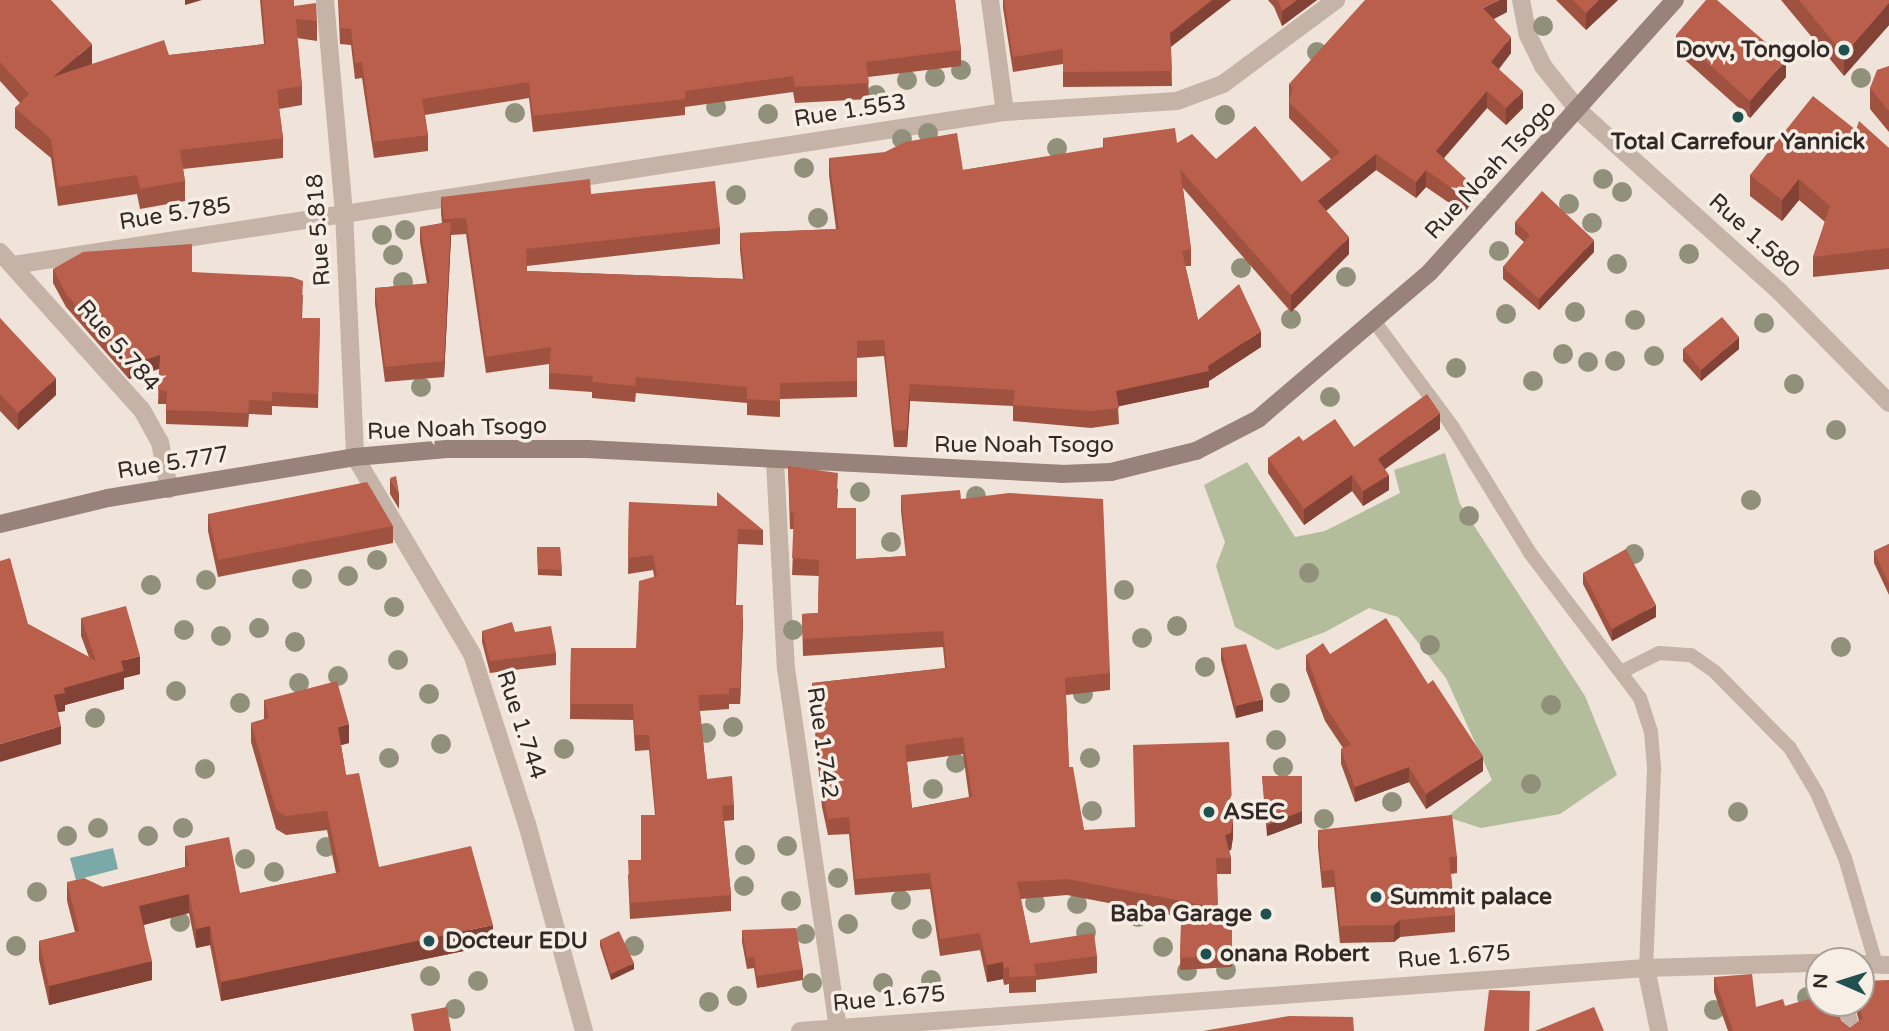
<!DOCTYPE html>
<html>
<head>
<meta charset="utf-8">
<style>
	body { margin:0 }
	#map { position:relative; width:1889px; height:1031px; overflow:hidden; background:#efe3da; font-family:"Varela Round",sans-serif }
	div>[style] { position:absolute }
	.green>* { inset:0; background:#b3bc9b }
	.water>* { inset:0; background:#7ba9a8 }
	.service>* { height:14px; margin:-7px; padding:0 7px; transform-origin:7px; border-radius:7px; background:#c5b3a7 }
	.minor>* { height:18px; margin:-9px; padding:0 9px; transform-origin:9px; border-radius:9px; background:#c5b3a7 }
	.secondary>* { height:18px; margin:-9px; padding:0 9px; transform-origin:9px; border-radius:9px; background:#998279 }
	.trees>* { width:20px; height:20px; margin:-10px; border-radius:50%; background:#91917b }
	.wall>* { inset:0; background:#a05241 }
	.shaded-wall>* { inset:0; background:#824235 }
	.building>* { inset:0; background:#ba5f4c }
	.dots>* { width:19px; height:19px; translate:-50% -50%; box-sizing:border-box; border:4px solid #f7eee5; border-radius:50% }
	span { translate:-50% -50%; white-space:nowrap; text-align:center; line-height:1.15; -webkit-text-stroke:7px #f7eee5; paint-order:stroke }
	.poi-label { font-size:23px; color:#332a27; font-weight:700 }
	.right { translate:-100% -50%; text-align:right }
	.left { translate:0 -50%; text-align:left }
	.street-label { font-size:23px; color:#332a27 }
	.north { position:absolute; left:1805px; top:947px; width:70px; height:70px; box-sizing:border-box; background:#f7eee5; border:2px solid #a9a099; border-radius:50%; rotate:273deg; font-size:19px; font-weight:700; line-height:28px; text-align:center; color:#332a27 }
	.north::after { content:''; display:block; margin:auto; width:24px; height:32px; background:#205050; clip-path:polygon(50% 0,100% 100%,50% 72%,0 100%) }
</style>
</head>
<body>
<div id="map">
	<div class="green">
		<div style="clip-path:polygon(1445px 453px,1460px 504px,1585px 696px,1617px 775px,1560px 814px,1481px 828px,1447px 817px,1492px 780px,1446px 678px,1398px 617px,1369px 608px,1325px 632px,1277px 650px,1235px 627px,1216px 566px,1225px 542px,1204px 485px,1247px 462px,1295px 537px,1325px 531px,1400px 493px,1394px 470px)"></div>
	</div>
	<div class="water">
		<div style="clip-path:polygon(113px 848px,118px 869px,76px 880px,70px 858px)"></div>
	</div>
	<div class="service">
		<div style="left:1374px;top:321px;width:131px;rotate:53.4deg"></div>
		<div style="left:1452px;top:426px;width:149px;rotate:58.4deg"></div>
		<div style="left:1530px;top:553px;width:182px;rotate:52.8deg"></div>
		<div style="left:1640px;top:698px;width:36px;rotate:72deg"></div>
		<div style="left:1651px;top:732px;width:38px;rotate:85deg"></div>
		<div style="left:1654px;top:770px;width:198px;rotate:92.3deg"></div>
		<div style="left:1621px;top:672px;width:42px;rotate:-26.6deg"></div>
		<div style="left:1659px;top:653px;width:32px;rotate:4deg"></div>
		<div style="left:1691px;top:655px;width:29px;rotate:35deg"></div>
		<div style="left:1715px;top:672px;width:107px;rotate:45.4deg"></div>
		<div style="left:1790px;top:748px;width:52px;rotate:59deg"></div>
		<div style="left:1817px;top:793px;width:71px;rotate:66.7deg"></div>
		<div style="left:1845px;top:858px;width:110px;rotate:73.7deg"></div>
	</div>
	<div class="minor">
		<div style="left:325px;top:0;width:212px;rotate:84.9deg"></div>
		<div style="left:344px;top:211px;width:246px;rotate:87.4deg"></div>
		<div style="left:355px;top:457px;width:229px;rotate:59.3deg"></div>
		<div style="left:472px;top:654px;width:179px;rotate:72.1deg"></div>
		<div style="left:527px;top:824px;width:215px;rotate:74.6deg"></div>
		<div style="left:990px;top:0;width:113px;rotate:82.4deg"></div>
		<div style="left:1521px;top:0;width:36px;rotate:79deg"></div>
		<div style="left:1528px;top:35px;width:34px;rotate:64deg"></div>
		<div style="left:1543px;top:66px;width:58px;rotate:51.3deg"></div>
		<div style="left:1579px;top:111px;width:269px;rotate:42deg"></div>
		<div style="left:1779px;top:291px;width:157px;rotate:45.5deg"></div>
		<div style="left:0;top:252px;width:212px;rotate:48.1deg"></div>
		<div style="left:142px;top:410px;width:37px;rotate:61deg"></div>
		<div style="left:160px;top:442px;width:48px;rotate:79.2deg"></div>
		<div style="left:13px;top:265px;width:1004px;rotate:-8.77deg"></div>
		<div style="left:1005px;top:112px;width:172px;rotate:-3.7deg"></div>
		<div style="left:1177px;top:101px;width:49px;rotate:-20.3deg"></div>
		<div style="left:1223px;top:84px;width:141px;rotate:-36.6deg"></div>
		<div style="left:775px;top:461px;width:207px;rotate:87deg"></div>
		<div style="left:786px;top:668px;width:367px;rotate:81.8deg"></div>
		<div style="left:1861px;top:964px;width:28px;rotate:2deg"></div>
		<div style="left:1646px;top:968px;width:64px;rotate:78.3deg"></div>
		<div style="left:1843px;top:1003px;width:29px;rotate:72deg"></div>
		<div style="left:800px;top:1031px;width:848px;rotate:-4.26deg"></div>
		<div style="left:1646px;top:968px;width:173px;rotate:-1.7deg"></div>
	</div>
	<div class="secondary">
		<div style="left:0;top:524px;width:111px;rotate:-13.5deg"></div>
		<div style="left:108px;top:498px;width:250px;rotate:-9.4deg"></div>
		<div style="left:355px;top:457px;width:92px;rotate:-5deg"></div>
		<div style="left:447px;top:449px;width:140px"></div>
		<div style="left:587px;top:449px;width:475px;rotate:3deg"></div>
		<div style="left:1061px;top:474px;width:50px;rotate:-2.3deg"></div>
		<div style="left:1111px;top:472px;width:88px;rotate:-13.9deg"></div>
		<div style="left:1196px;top:451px;width:70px;rotate:-27.3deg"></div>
		<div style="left:1258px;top:419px;width:226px;rotate:-40.5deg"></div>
		<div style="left:1430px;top:272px;width:366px;rotate:-48deg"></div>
	</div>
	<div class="trees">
		<div style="left:1543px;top:26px"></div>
		<div style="left:1317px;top:52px"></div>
		<div style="left:961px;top:70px"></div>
		<div style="left:935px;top:77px"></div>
		<div style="left:1861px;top:78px"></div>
		<div style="left:907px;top:80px"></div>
		<div style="left:876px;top:95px"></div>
		<div style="left:716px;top:107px"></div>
		<div style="left:515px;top:113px"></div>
		<div style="left:768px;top:114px"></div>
		<div style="left:1225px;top:115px"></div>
		<div style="left:928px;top:133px"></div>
		<div style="left:902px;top:139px"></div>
		<div style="left:1057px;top:148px"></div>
		<div style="left:804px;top:168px"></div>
		<div style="left:1603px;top:179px"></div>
		<div style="left:1622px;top:192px"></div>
		<div style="left:736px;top:195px"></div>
		<div style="left:1569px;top:204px"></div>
		<div style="left:818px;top:218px"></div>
		<div style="left:1592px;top:223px"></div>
		<div style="left:405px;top:230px"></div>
		<div style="left:382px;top:235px"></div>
		<div style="left:1499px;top:251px"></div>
		<div style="left:1689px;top:254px"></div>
		<div style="left:393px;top:255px"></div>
		<div style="left:1617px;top:264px"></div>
		<div style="left:1241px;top:268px"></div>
		<div style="left:1346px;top:277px"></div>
		<div style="left:403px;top:282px"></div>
		<div style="left:1575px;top:312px"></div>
		<div style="left:1506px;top:314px"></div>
		<div style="left:1291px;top:319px"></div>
		<div style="left:1635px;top:320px"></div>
		<div style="left:1764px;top:323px"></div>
		<div style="left:1563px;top:354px"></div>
		<div style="left:1654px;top:356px"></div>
		<div style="left:1615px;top:361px"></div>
		<div style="left:1588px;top:362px"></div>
		<div style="left:1456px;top:368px"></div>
		<div style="left:1533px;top:381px"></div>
		<div style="left:1794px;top:384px"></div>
		<div style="left:421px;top:387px"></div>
		<div style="left:1330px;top:397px"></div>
		<div style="left:1836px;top:430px"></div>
		<div style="left:860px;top:492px"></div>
		<div style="left:976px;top:496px"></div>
		<div style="left:1751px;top:500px"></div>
		<div style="left:1469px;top:516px"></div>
		<div style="left:891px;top:542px"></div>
		<div style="left:1634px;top:554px"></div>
		<div style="left:377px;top:560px"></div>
		<div style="left:1309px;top:573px"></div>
		<div style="left:348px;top:576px"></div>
		<div style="left:302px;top:579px"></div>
		<div style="left:206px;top:580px"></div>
		<div style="left:151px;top:585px"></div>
		<div style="left:1124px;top:590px"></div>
		<div style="left:394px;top:607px"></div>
		<div style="left:1177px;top:626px"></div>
		<div style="left:259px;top:628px"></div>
		<div style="left:184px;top:630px"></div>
		<div style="left:793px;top:630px"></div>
		<div style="left:221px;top:636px"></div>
		<div style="left:1142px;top:638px"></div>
		<div style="left:295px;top:642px"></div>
		<div style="left:1430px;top:645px"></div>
		<div style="left:1841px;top:647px"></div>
		<div style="left:398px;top:660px"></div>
		<div style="left:1205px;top:667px"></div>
		<div style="left:338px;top:676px"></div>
		<div style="left:299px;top:683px"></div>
		<div style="left:176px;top:691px"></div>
		<div style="left:1280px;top:693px"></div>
		<div style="left:429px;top:694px"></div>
		<div style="left:1083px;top:694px"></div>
		<div style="left:240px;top:703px"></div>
		<div style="left:1551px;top:705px"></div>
		<div style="left:95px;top:718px"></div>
		<div style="left:733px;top:727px"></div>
		<div style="left:706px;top:733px"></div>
		<div style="left:1276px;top:740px"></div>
		<div style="left:441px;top:744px"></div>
		<div style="left:564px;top:749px"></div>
		<div style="left:389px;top:758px"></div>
		<div style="left:1090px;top:758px"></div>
		<div style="left:956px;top:763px"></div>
		<div style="left:1283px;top:767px"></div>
		<div style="left:205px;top:769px"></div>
		<div style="left:1531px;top:784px"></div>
		<div style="left:933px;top:789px"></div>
		<div style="left:1392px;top:802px"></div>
		<div style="left:1092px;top:811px"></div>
		<div style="left:1738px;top:812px"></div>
		<div style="left:1324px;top:819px"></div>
		<div style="left:98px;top:828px"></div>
		<div style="left:183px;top:828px"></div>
		<div style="left:67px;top:836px"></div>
		<div style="left:148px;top:836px"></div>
		<div style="left:787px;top:846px"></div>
		<div style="left:326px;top:847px"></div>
		<div style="left:745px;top:855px"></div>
		<div style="left:245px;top:859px"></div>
		<div style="left:274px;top:872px"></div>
		<div style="left:838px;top:878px"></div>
		<div style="left:744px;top:886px"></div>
		<div style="left:37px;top:892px"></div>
		<div style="left:901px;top:900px"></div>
		<div style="left:791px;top:901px"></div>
		<div style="left:1035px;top:903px"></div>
		<div style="left:1077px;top:904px"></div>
		<div style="left:1138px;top:917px"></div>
		<div style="left:180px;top:922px"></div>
		<div style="left:848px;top:924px"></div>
		<div style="left:922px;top:929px"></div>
		<div style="left:1086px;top:932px"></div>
		<div style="left:805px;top:934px"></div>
		<div style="left:16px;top:946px"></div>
		<div style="left:634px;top:946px"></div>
		<div style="left:1163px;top:947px"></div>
		<div style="left:1226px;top:970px"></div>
		<div style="left:1187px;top:971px"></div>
		<div style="left:430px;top:976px"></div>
		<div style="left:931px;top:980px"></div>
		<div style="left:478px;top:981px"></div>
		<div style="left:812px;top:983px"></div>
		<div style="left:883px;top:983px"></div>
		<div style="left:737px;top:996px"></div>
		<div style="left:1807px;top:997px"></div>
		<div style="left:709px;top:1002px"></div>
		<div style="left:455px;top:1009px"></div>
		<div style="left:1714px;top:1010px"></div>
	</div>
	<div class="wall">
		<div style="clip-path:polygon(0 0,92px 64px,264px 44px,260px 0,294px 0,294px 6px,317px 21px,317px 41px,297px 38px,302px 86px,302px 105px,279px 109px,283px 138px,283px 158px,183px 169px,185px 181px,185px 201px,140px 209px,137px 194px,58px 206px,51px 158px,15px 128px,15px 108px,20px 103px,0 81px)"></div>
		<div style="clip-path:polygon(338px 0,955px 0,961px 50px,961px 66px,868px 77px,869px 99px,795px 103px,793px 92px,685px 107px,685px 115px,533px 132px,529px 98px,425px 115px,428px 135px,428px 151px,374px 158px,362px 78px,355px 79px,351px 45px,340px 44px)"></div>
		<div style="clip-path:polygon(1003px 0,1231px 0,1171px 47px,1172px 86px,1063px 87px,1063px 64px,1013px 72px,1003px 8px)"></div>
		<div style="clip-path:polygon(1268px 0,1317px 0,1282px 26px,1274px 7px)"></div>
		<div style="clip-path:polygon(1507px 0,1507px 12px,1494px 19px,1511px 53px,1499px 69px,1523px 108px,1506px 125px,1487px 108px,1444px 158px,1473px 201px,1464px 213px,1426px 187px,1416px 198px,1376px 170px,1326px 211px,1349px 254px,1291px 312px,1183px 188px,1191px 249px,1191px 266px,1185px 266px,1198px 320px,1261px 347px,1209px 381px,1209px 387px,1118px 406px,1119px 424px,1091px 428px,1013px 421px,1013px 406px,910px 401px,907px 447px,894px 447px,884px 356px,857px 358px,857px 397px,780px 399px,780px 417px,747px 415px,747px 403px,636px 393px,635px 402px,592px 398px,592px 392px,549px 389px,549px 364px,486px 373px,466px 234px,451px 235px,444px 377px,385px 382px,375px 304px,375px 288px,427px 284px,420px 242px,420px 227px,442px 223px,441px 213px,441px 197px,591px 194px,720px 228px,720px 244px,527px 266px,527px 271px,743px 279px,740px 250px,740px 233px,836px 229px,829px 175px,829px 158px,963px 170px,1103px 148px,1103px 138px,1177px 143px,1216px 159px,1302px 182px,1331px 159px,1289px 118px,1289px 84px)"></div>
		<div style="clip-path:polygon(1556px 0,1618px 0,1586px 30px)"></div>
		<div style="clip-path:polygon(1781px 0,1889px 0,1889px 25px,1844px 76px)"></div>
		<div style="clip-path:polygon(1676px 35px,1786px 77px,1750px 118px,1676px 52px)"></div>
		<div style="clip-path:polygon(1889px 66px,1889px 132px,1870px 109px,1870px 88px)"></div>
		<div style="clip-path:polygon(1856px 130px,1889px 148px,1889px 269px,1813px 277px,1813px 257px,1825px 222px,1799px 200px,1782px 221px,1750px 196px,1750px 175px)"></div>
		<div style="clip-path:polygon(1515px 222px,1594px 252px,1539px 310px,1503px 279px,1503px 267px,1524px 242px,1515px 234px)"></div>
		<div style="clip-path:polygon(53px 269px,192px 272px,303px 295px,302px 318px,320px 318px,318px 408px,272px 406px,272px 415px,249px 414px,248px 427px,166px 424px,166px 404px,158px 404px,159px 369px,129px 379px,66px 307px,53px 283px)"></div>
		<div style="clip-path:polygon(0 318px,56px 395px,18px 430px,0 411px)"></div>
		<div style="clip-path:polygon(1683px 349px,1739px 349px,1701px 381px,1683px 361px)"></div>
		<div style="clip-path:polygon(1440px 429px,1385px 469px,1389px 490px,1363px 506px,1352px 491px,1304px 525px,1268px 473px,1268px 458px,1303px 441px,1354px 447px)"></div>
		<div style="clip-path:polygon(evenodd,788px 466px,838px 489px,837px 508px,856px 559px,906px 556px,901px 511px,901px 495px,961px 499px,1110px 673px,1110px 690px,1066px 695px,1069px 767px,1084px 830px,1233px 837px,1231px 850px,1229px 850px,1231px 858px,1231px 874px,1217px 874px,1218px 921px,1232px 920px,1232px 967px,1180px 970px,1181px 925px,1207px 922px,1067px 895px,1021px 899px,1030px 943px,1097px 956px,1097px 973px,1036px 980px,1036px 992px,1009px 993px,1009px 984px,1004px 985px,1003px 979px,987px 982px,980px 950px,940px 956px,930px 889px,855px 895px,849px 834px,828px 835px,822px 807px,812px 699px,812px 683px,945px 668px,943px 647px,803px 656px,802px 614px,818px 613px,819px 576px,792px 575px,794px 529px,790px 529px,788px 466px,963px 754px,969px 797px,912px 808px,907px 762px,963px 754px)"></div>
		<div style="clip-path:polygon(390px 478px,399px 493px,399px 509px,390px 494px)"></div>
		<div style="clip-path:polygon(629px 502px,763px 530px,763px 545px,738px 544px,736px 605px,743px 620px,740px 704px,729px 704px,729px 709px,700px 711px,707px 779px,734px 805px,734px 820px,724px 821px,731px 895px,731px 911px,630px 919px,628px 875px,641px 860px,655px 815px,649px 750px,635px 751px,633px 720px,570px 719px,571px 648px,636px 648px,654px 576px,653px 570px,628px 574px)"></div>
		<div style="clip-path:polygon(208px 514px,393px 526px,393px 543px,218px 577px,208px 531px)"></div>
		<div style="clip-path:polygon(1889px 544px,1889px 595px,1874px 563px,1874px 551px)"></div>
		<div style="clip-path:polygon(537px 547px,560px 547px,562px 576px,538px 575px)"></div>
		<div style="clip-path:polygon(1583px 573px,1656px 617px,1612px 641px,1583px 584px)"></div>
		<div style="clip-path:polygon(81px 618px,140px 674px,124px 678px,124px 689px,65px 705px,65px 711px,58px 712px,61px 744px,28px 624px,89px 657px,81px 636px)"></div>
		<div style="clip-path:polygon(482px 631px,515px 632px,556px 653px,556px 665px,490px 673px,482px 642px)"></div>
		<div style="clip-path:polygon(1221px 648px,1263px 711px,1236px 718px,1221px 660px)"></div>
		<div style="clip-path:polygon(1330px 654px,1483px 771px,1426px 809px,1409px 782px,1355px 802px,1341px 764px,1341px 749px,1343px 748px,1325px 721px,1306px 670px,1306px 655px)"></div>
		<div style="clip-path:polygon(264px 700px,349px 743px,341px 745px,346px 775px,379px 867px,493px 945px,221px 1001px,210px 945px,196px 948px,189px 913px,144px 925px,152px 980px,49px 1005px,39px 960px,39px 941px,75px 932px,67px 901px,67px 882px,103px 887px,185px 867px,185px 846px,240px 893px,336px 873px,327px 830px,286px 835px,276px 829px,251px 742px,251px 723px,264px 719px)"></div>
		<div style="clip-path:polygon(1262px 776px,1302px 776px,1302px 823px,1267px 836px)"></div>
		<div style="clip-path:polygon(1318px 830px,1457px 857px,1457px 873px,1451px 874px,1455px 915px,1455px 932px,1400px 937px,1394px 942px,1340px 943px,1334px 887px,1322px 888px,1318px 847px)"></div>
		<div style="clip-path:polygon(742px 930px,803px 969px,803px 980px,757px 988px,754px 968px,747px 969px,742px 942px)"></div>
		<div style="clip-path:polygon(600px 940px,634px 969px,611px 980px,600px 946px)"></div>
		<div style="clip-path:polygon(1714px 977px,1756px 1007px,1785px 1006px,1841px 1021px,1850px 1028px,1859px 1021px,1854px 1003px,1861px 1003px,1889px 1031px,1728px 1031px,1714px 992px)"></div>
	</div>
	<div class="shaded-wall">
		<div style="clip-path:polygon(185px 0,202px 0,185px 5px)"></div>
		<div style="clip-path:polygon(1212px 0,1231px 0,1170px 47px,1170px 33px)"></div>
		<div style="clip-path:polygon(1297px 0,1317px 0,1282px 26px,1282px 11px)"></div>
		<div style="clip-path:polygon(1499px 0,1507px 0,1507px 12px,1483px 24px,1483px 8px)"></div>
		<div style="clip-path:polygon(1599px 0,1618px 0,1586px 30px,1586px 13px)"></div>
		<div style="clip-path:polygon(1889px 3px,1889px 25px,1844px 76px,1844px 55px)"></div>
		<div style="clip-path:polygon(1511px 37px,1511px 53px,1491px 79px,1491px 62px)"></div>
		<div style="clip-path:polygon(92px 44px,92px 64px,53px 77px)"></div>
		<div style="clip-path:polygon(1786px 60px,1786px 77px,1750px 118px,1750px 101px)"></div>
		<div style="clip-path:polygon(1487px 91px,1487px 108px,1436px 167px,1436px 151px)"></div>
		<div style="clip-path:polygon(1523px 91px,1523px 108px,1506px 125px,1506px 108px)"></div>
		<div style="clip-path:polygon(1376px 154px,1376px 170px,1318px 217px,1318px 201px)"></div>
		<div style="clip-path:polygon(1426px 170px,1426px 187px,1416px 198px,1416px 182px)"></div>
		<div style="clip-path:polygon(1799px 179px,1799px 200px,1782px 221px,1782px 200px)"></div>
		<div style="clip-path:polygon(1473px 185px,1473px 201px,1464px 213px,1464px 197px)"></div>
		<div style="clip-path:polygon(451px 222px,451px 238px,444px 377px,444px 361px)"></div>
		<div style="clip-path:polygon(1349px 237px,1349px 254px,1291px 312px,1291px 295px)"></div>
		<div style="clip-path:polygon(1594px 240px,1594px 252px,1539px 310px,1539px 299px)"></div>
		<div style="clip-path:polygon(1261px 331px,1261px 347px,1209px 381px,1209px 387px,1116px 407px,1116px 391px,1208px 366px)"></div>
		<div style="clip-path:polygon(1739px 337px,1739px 349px,1701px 381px,1701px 370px)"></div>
		<div style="clip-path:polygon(160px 355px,160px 368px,129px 379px,129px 365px)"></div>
		<div style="clip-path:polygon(56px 378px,56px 395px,18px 430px,18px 413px)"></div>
		<div style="clip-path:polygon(910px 384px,910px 401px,907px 447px,907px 430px)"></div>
		<div style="clip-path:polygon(1440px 413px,1440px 429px,1378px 474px,1378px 459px)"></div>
		<div style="clip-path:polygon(1352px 475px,1352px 491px,1304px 525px,1304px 509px)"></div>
		<div style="clip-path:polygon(1389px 475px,1389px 490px,1363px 506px,1363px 491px)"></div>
		<div style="clip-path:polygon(743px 605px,743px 620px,740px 704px,740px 688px)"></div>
		<div style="clip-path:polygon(1656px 605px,1656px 617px,1612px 641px,1612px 629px)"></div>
		<div style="clip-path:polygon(140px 656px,140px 674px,124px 678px,124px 689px,65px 705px,65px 711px,54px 713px,54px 695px,64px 688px,121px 661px)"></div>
		<div style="clip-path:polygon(1263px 699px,1263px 711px,1236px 718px,1236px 706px)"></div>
		<div style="clip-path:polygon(349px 724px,349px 743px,338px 746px,338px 727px)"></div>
		<div style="clip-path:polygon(61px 726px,61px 744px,0 762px,0 744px)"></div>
		<div style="clip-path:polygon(1483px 756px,1483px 771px,1426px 809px,1426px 794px)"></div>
		<div style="clip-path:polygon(1409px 767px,1409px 782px,1355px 802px,1355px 787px)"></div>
		<div style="clip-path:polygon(1302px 811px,1302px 823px,1267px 836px,1267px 825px)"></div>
		<div style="clip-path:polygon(1233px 821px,1233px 837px,1231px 850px,1225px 852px,1225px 835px)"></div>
		<div style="clip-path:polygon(189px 894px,189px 913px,139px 926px,139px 906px)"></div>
		<div style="clip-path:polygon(1400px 920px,1400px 937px,1394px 942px,1394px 925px)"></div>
		<div style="clip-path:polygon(493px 925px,493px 945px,221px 1001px,221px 982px)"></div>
		<div style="clip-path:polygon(210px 926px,210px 945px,196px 948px,196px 929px)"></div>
		<div style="clip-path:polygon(152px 961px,152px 980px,49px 1005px,49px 986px)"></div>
		<div style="clip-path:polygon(1003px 962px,1003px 979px,987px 982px,987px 965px)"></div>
		<div style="clip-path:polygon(634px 963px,634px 969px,611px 980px,611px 974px)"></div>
	</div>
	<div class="building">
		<div style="clip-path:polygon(0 0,51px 0,92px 44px,53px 77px,164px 40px,169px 55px,266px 44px,262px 0,294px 0,294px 6px,316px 3px,317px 21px,296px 19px,302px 86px,277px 90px,283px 138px,180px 150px,185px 181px,140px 189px,137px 175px,58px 187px,51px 139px,15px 108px,29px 94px,0 62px)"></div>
		<div style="clip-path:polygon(339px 0,955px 0,961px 50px,866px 62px,869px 83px,795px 87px,793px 76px,685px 91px,685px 99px,533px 116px,529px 82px,422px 99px,428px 135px,374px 142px,362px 62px,355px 63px,351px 29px,340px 28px)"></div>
		<div style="clip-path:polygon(1004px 0,1212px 0,1170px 33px,1172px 71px,1063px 72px,1063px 49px,1013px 57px)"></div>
		<div style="clip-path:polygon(1278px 0,1297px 0,1282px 11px)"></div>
		<div style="clip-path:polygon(1365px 0,1499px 0,1483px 8px,1511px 37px,1491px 62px,1523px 91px,1506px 108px,1487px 91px,1436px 151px,1473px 185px,1464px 197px,1426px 170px,1416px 182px,1376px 154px,1318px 201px,1349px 237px,1291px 295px,1180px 169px,1191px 249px,1182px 251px,1198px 320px,1239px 284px,1261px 331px,1208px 366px,1209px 371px,1116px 391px,1119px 408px,1091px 411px,1013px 405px,1015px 390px,910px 384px,907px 430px,894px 431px,884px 340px,857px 341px,857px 381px,780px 383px,780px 401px,747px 399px,747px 387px,636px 377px,635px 386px,592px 382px,593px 376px,549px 373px,551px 347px,486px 357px,466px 218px,444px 219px,441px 197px,590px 179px,591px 194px,715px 181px,720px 228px,526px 249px,527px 271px,745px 279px,740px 233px,839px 229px,829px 158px,885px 152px,905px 142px,957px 133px,963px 170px,1104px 147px,1103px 138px,1175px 128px,1177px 143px,1192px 134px,1216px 159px,1255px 126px,1302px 182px,1340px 152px,1289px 102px,1293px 88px,1289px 84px)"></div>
		<div style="clip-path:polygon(1573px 0,1599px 0,1586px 13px)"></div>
		<div style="clip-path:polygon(1706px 0,1717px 0,1786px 60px,1750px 101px,1676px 35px)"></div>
		<div style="clip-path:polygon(1799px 0,1889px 0,1889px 3px,1844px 55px)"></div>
		<div style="clip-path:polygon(1889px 66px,1889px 111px,1870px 88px,1877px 70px)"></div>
		<div style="clip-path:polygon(1813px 96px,1856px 130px,1859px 121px,1889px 148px,1889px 248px,1813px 257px,1830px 206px,1799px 179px,1782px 200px,1750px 175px)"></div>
		<div style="clip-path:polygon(1542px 191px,1594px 240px,1539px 299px,1503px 267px,1530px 235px,1515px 222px)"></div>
		<div style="clip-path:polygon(451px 222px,444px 361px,385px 367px,375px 288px,430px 283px,420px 227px)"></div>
		<div style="clip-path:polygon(192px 244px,192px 272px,292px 277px,303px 281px,301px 318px,320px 318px,318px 394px,272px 392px,272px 401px,249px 400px,248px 413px,166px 410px,167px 391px,158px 390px,160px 355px,129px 365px,66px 294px,53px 269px,83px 252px)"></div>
		<div style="clip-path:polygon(1722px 317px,1739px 337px,1701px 370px,1683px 349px)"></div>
		<div style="clip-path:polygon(0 318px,56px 378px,18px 413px,0 394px)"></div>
		<div style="clip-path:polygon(1427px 394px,1440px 413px,1378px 459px,1389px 475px,1363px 491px,1352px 475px,1304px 509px,1268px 458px,1299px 436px,1303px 441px,1335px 419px,1354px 447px)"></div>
		<div style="clip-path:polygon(evenodd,788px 466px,838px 473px,836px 508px,856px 508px,856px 559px,907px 556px,901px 495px,960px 490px,961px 499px,1009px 493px,1103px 499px,1110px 673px,1065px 678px,1069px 767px,1073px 767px,1084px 830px,1135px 827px,1133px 745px,1229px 742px,1233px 821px,1231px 833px,1225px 835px,1231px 858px,1216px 858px,1218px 908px,1067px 879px,1017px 882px,1030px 943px,1094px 933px,1097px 956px,1034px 964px,1036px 976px,1009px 977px,1009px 967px,1004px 968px,1003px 962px,987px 965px,980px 933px,940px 939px,930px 873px,855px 879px,849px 817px,828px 819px,822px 791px,812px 683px,947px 668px,943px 631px,803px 639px,802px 614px,818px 613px,819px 560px,792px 558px,794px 513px,790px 512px,788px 466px,963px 737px,972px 797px,912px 808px,905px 745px,963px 737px)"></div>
		<div style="clip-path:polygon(396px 476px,399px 493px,390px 478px)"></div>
		<div style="clip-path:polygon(367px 482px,393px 526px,218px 560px,208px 514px)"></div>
		<div style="clip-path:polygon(717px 492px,763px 530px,738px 529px,735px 605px,743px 605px,740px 688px,729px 688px,729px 694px,698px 695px,707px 779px,732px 776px,734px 805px,722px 806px,731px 895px,630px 903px,628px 860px,641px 860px,641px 815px,656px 815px,649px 735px,635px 735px,633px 704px,570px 704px,571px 648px,636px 648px,639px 581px,657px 576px,653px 555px,628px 558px,629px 502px,717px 506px)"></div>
		<div style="clip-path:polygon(1889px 544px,1889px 584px,1874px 551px)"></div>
		<div style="clip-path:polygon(537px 547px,560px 547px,562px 570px,538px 569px)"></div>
		<div style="clip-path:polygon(1626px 549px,1656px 605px,1612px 629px,1583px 573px)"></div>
		<div style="clip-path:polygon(10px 558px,28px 624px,96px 661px,81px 618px,126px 606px,140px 656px,121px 661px,124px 671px,64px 688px,65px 693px,54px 695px,61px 726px,0 744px,0 561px)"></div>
		<div style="clip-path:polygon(1386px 618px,1428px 684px,1433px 680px,1483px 756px,1426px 794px,1409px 767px,1355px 787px,1341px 749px,1351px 745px,1325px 706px,1306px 655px,1323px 643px,1330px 654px)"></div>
		<div style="clip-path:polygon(512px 622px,515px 632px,551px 626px,556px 653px,490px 661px,482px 631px)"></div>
		<div style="clip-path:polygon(1246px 644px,1263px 699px,1236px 706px,1221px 648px)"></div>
		<div style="clip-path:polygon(337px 681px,349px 724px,338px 727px,346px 775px,359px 773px,379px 867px,471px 846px,493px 925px,221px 982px,210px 926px,196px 929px,189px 894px,139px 906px,152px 961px,49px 986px,39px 941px,79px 931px,67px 882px,84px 878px,103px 887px,189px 866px,185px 846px,229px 837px,240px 893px,340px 872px,327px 811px,286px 816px,276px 810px,251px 723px,269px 718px,264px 700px)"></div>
		<div style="clip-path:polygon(1262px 776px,1302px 776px,1302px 811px,1267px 825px)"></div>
		<div style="clip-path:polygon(1452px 815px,1457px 857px,1449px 857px,1455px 915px,1400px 920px,1394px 925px,1340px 926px,1334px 870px,1322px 871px,1318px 830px)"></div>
		<div style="clip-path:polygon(1232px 920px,1232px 955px,1180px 958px,1181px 925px)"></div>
		<div style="clip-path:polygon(796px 928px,803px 969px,757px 976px,754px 957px,747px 958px,742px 930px)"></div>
		<div style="clip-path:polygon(619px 931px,634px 963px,611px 974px,600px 940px)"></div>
		<div style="clip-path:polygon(1752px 974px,1756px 1007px,1783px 999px,1785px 1006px,1819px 996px,1819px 1003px,1836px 1003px,1841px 1021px,1850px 1028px,1863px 1018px,1858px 1003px,1861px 1003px,1861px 981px,1889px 980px,1889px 1031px,1733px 1031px,1714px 977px)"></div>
		<div style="clip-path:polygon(1489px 990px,1530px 991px,1529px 1031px,1484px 1031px)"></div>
		<div style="clip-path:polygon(447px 1007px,451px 1031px,414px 1031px,411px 1014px)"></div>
		<div style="clip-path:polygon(1594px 1007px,1604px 1031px,1535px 1031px)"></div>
		<div style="clip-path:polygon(1289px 1016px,1353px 1017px,1354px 1031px,1203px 1031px)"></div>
	</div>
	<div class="dots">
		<div style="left:1844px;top:50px;background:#205050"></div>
		<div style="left:1738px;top:117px;background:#205050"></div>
		<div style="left:1209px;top:812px;background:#205050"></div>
		<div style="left:1376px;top:897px;background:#205050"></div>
		<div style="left:1266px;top:914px;background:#205050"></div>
		<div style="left:429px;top:941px;background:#205050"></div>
		<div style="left:1206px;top:954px;background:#205050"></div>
	</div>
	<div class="poi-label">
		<span class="right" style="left:1830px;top:50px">Dovv, Tongolo</span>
		<span style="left:1738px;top:142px">Total Carrefour Yannick</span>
		<span class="left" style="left:1223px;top:812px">ASEC</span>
		<span class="left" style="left:1390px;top:897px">Summit palace</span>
		<span class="right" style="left:1252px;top:914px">Baba Garage</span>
		<span class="left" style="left:445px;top:941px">Docteur EDU</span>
		<span class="left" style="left:1220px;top:954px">onana Robert</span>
	</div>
	<div class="street-label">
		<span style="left:850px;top:111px;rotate:-9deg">Rue 1.553</span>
		<span style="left:1491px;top:170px;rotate:-47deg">Rue Noah Tsogo</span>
		<span style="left:175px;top:214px;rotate:-9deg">Rue 5.785</span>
		<span style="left:319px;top:230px;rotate:-94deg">Rue 5.818</span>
		<span style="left:1754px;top:236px;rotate:42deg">Rue 1.580</span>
		<span style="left:118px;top:346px;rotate:49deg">Rue 5.784</span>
		<span style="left:457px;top:429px;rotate:-2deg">Rue Noah Tsogo</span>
		<span style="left:1024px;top:445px">Rue Noah Tsogo</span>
		<span style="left:173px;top:463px;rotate:-9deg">Rue 5.777</span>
		<span style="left:521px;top:725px;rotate:72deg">Rue 1.744</span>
		<span style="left:822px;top:743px;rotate:82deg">Rue 1.742</span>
		<span style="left:1454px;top:957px;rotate:-4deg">Rue 1.675</span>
		<span style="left:889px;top:999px;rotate:-5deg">Rue 1.675</span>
	</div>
	<div class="north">N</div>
</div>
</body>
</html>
